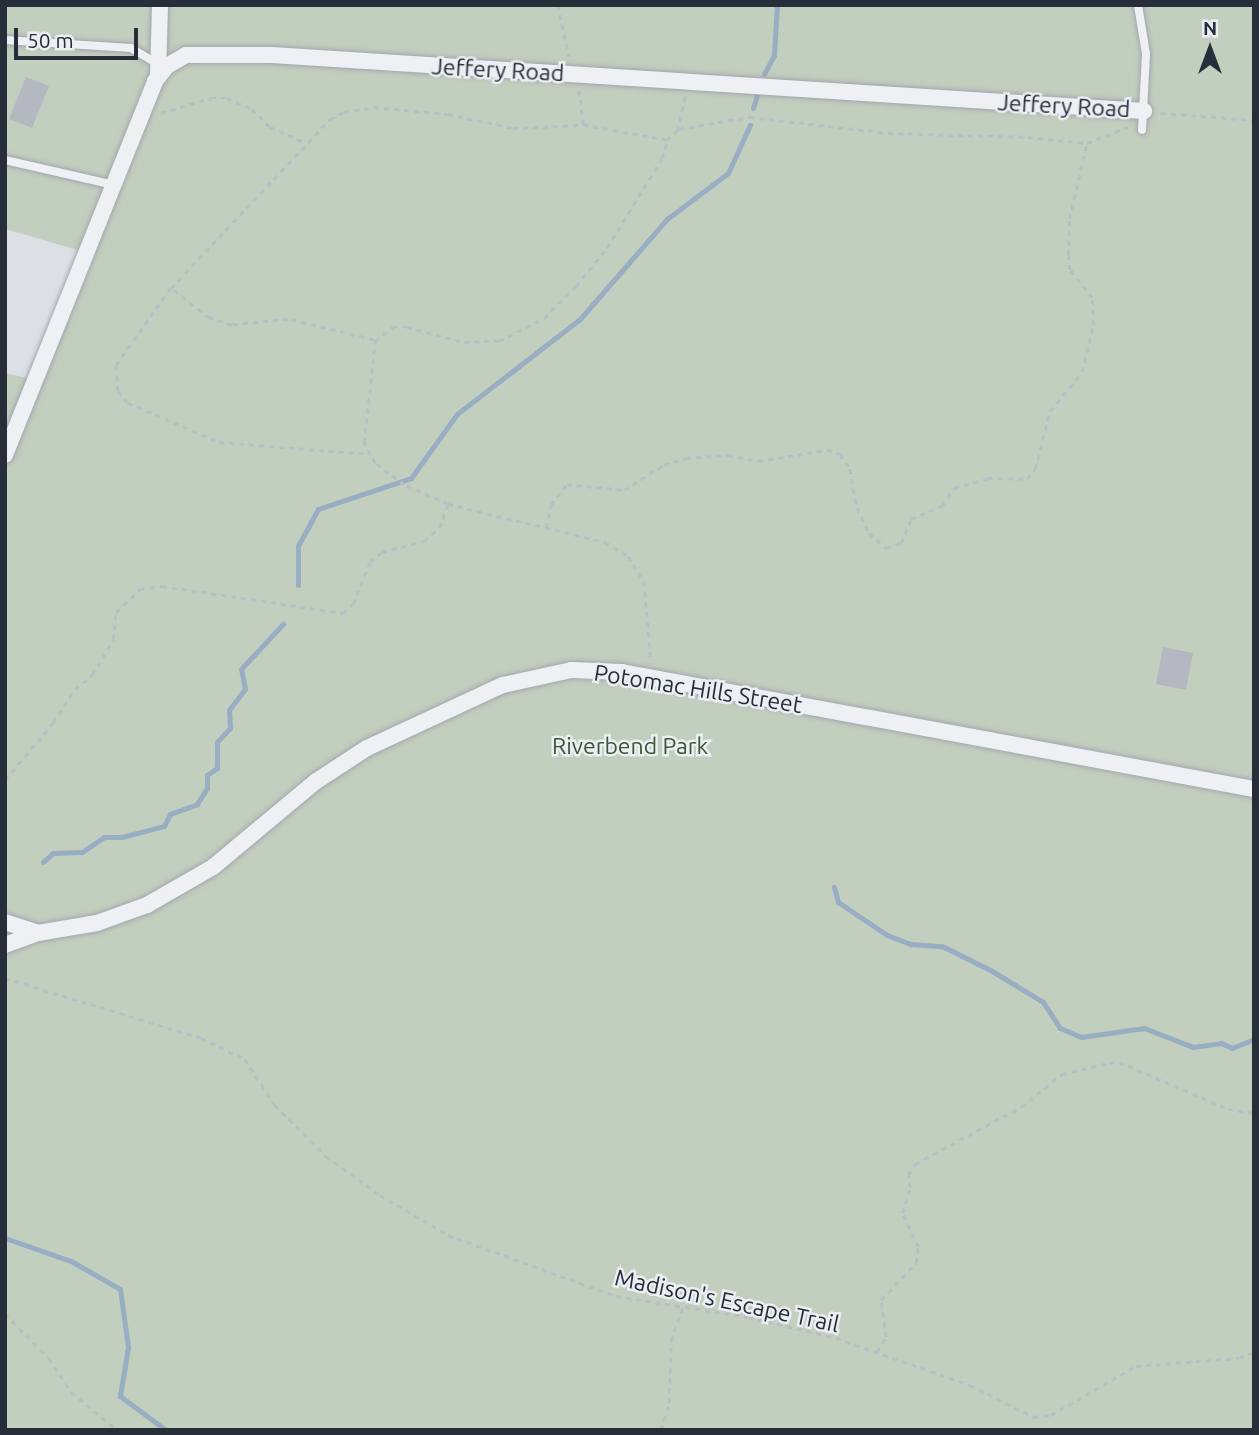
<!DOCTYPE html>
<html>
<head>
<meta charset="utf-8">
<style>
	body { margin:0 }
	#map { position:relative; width:1259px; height:1435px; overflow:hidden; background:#dce0e5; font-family:Ubuntu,sans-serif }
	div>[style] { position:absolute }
	.green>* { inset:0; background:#c2cebe }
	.stream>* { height:5px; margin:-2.5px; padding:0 2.5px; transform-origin:2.5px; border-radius:2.5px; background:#99adc3 }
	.building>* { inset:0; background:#b4b9c1 }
	.path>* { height:2.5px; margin-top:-1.25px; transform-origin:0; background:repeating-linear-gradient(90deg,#babec4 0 5px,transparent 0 10px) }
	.roads { filter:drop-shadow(0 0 2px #a2a7ae) drop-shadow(0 0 2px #a2a7ae) }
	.service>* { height:8px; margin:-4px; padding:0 4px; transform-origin:4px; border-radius:4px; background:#eef0f4 }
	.minor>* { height:16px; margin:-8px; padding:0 8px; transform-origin:8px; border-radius:8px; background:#eef0f4 }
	span { translate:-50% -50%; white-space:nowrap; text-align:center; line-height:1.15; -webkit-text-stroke:5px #ebeef3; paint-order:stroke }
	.street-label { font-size:23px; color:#272e3a }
	.park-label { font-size:23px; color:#3b5535 }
	.frame { position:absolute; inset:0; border:7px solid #272e3a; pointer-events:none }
	.north { position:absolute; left:1175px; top:14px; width:70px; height:70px; -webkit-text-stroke:5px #ebeef3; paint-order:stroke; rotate:0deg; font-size:19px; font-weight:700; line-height:28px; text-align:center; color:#272e3a }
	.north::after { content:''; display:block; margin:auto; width:24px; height:32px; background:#272e3a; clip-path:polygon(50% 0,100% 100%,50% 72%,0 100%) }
	.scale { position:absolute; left:14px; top:28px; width:124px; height:32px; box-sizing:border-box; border:4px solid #272e3a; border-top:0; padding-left:9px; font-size:21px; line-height:24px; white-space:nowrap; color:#272e3a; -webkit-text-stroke:5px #ebeef3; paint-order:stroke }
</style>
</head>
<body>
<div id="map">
	<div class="green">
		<div style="clip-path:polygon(5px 5px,1254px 5px,1254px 1430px,5px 1430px,5px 373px,43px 382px,95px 255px,5px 229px)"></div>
	</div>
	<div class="stream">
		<div style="left:764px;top:74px;width:21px;rotate:-62deg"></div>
		<div style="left:774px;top:55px;width:50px;rotate:-86.6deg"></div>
		<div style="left:753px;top:108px;width:14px;rotate:-73deg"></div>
		<div style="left:298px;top:585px;width:39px;rotate:-90deg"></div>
		<div style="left:298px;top:546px;width:42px;rotate:-61.6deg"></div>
		<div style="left:318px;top:509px;width:98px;rotate:-18.4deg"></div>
		<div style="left:411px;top:478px;width:79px;rotate:-54.3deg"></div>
		<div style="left:457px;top:414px;width:155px;rotate:-37.7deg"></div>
		<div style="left:580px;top:319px;width:133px;rotate:-49deg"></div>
		<div style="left:667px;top:219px;width:76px;rotate:-37deg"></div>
		<div style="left:728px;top:173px;width:53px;rotate:-65.4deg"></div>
		<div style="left:43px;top:862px;width:13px;rotate:-42deg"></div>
		<div style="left:53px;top:853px;width:29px;rotate:-2deg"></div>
		<div style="left:82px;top:852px;width:27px;rotate:-34deg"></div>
		<div style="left:104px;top:837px;width:18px"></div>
		<div style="left:122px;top:837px;width:43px;rotate:-14.7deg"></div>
		<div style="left:164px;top:826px;width:13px;rotate:-63deg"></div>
		<div style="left:170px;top:814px;width:29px;rotate:-20deg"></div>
		<div style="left:197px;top:804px;width:19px;rotate:-58deg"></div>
		<div style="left:207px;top:788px;width:13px;rotate:-90deg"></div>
		<div style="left:207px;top:775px;width:12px;rotate:-35deg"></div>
		<div style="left:217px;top:768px;width:26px;rotate:-90deg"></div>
		<div style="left:217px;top:742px;width:19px;rotate:-47deg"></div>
		<div style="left:230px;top:728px;width:18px;rotate:-93deg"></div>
		<div style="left:229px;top:710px;width:26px;rotate:-53deg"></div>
		<div style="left:245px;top:689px;width:20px;rotate:-101deg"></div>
		<div style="left:241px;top:669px;width:62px;rotate:-47deg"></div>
		<div style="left:834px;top:887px;width:16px;rotate:75deg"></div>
		<div style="left:838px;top:902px;width:59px;rotate:34deg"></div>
		<div style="left:887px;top:935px;width:26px;rotate:21deg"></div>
		<div style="left:911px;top:944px;width:31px;rotate:4deg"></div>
		<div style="left:942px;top:946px;width:56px;rotate:26.6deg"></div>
		<div style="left:992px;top:971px;width:60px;rotate:31.3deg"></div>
		<div style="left:1043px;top:1002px;width:31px;rotate:57deg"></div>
		<div style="left:1060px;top:1028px;width:23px;rotate:23deg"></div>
		<div style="left:1081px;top:1037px;width:64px;rotate:-8.1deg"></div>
		<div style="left:1144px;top:1028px;width:53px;rotate:21.2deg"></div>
		<div style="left:1193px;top:1047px;width:28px;rotate:-8deg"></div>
		<div style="left:1221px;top:1043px;width:12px;rotate:24deg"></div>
		<div style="left:1232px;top:1048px;width:24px;rotate:-22deg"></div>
		<div style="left:5px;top:1238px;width:70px;rotate:19.2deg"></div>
		<div style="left:71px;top:1261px;width:56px;rotate:29.7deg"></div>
		<div style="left:120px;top:1289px;width:59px;rotate:82.1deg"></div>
		<div style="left:128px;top:1347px;width:50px;rotate:99.3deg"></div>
		<div style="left:120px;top:1396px;width:57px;rotate:36.5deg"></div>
	</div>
	<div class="building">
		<div style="clip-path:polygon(26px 77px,49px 86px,32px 128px,9px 119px)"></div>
		<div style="clip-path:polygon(1163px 647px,1193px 653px,1186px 690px,1156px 684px)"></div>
	</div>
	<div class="path">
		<div style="left:558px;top:5px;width:53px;rotate:78.1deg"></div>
		<div style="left:161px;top:113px;width:52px;rotate:-16.7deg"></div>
		<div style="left:211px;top:98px;width:16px"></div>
		<div style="left:227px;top:98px;width:27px;rotate:24deg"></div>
		<div style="left:252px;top:109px;width:25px;rotate:45deg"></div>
		<div style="left:270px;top:127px;width:40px;rotate:23.4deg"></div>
		<div style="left:1161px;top:113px;width:93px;rotate:4.3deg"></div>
		<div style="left:677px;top:131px;width:36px;rotate:-77deg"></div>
		<div style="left:667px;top:140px;width:16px;rotate:-43deg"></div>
		<div style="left:679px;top:129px;width:71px;rotate:-9.7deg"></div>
		<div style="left:749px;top:117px;width:140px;rotate:6.6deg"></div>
		<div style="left:888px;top:133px;width:140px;rotate:1.6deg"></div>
		<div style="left:1028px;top:137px;width:59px;rotate:5.8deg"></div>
		<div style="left:171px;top:288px;width:95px;rotate:125.2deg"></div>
		<div style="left:116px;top:366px;width:25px;rotate:85deg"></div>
		<div style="left:118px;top:391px;width:16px;rotate:50deg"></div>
		<div style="left:128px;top:403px;width:99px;rotate:23.2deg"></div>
		<div style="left:219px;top:442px;width:150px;rotate:4.6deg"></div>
		<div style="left:374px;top:340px;width:89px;rotate:-166.3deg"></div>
		<div style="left:288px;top:319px;width:56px;rotate:173.9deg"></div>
		<div style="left:232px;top:325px;width:24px;rotate:-163deg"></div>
		<div style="left:209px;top:318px;width:48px;rotate:-141.7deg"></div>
		<div style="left:171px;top:288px;width:232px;rotate:-46.7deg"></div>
		<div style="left:330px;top:119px;width:16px;rotate:-27deg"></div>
		<div style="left:344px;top:112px;width:30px;rotate:-9deg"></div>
		<div style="left:374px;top:107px;width:74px;rotate:5.4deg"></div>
		<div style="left:448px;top:114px;width:66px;rotate:12.2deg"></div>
		<div style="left:513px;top:128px;width:70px;rotate:-2.5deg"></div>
		<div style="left:448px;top:504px;width:162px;rotate:13.6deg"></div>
		<div style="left:605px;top:542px;width:27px;rotate:31deg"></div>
		<div style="left:628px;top:556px;width:31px;rotate:58deg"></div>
		<div style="left:644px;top:582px;width:78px;rotate:84.9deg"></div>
		<div style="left:546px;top:528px;width:24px;rotate:-78deg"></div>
		<div style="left:551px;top:505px;width:26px;rotate:-53deg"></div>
		<div style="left:567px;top:484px;width:57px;rotate:6deg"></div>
		<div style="left:624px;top:490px;width:47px;rotate:-32deg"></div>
		<div style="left:664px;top:465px;width:23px;rotate:-18deg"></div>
		<div style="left:686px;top:458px;width:42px;rotate:-4.1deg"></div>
		<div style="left:728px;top:455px;width:31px;rotate:11deg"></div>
		<div style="left:758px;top:461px;width:70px;rotate:-9.1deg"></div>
		<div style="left:827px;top:450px;width:14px;rotate:17deg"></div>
		<div style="left:840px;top:454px;width:18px;rotate:56deg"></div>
		<div style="left:850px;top:469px;width:40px;rotate:80deg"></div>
		<div style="left:857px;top:508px;width:28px;rotate:64deg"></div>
		<div style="left:869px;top:533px;width:23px;rotate:41deg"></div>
		<div style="left:886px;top:548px;width:16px;rotate:-18deg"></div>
		<div style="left:901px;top:543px;width:26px;rotate:-67deg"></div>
		<div style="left:911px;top:519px;width:34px;rotate:-23deg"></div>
		<div style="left:942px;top:506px;width:22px;rotate:-56deg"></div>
		<div style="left:954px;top:488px;width:35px;rotate:-16deg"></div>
		<div style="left:988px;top:478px;width:39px;rotate:1deg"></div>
		<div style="left:1027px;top:479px;width:13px;rotate:-51deg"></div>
		<div style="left:1035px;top:469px;width:60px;rotate:-75.5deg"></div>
		<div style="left:1050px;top:411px;width:50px;rotate:-50.6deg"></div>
		<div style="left:1082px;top:372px;width:48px;rotate:-76.8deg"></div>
		<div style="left:1093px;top:325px;width:27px;rotate:-92deg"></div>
		<div style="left:1092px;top:298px;width:36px;rotate:-128deg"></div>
		<div style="left:1070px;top:270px;width:14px;rotate:-98deg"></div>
		<div style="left:1068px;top:256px;width:37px;rotate:-88deg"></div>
		<div style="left:1069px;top:219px;width:78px;rotate:-76.7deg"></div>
		<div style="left:1087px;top:143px;width:44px;rotate:-21.3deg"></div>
		<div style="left:5px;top:780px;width:75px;rotate:-49.9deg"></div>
		<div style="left:53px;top:723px;width:40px;rotate:-57.1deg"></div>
		<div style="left:75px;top:689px;width:22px;rotate:-39deg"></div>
		<div style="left:92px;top:675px;width:41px;rotate:-59deg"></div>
		<div style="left:113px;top:640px;width:28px;rotate:-84deg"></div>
		<div style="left:116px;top:612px;width:33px;rotate:-44deg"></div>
		<div style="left:140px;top:589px;width:22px;rotate:-8deg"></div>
		<div style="left:162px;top:586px;width:183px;rotate:8.5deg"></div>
		<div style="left:343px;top:613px;width:13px;rotate:-42deg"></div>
		<div style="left:353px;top:604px;width:45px;rotate:-68deg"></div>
		<div style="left:370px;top:562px;width:16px;rotate:-40deg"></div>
		<div style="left:382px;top:552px;width:43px;rotate:-14.7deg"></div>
		<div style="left:424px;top:541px;width:20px;rotate:-41deg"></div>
		<div style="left:439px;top:528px;width:26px;rotate:-69deg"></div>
		<div style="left:448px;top:504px;width:48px;rotate:-156.6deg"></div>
		<div style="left:404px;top:485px;width:36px;rotate:-143deg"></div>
		<div style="left:375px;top:463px;width:23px;rotate:-119deg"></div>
		<div style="left:364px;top:443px;width:103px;rotate:-83.8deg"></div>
		<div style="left:375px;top:341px;width:23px;rotate:-38deg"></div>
		<div style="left:393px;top:327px;width:14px"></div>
		<div style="left:407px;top:327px;width:59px;rotate:14.7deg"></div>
		<div style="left:464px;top:342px;width:35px;rotate:-2deg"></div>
		<div style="left:499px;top:341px;width:51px;rotate:-27.1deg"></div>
		<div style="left:544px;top:318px;width:45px;rotate:-45deg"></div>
		<div style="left:576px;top:286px;width:49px;rotate:-50.8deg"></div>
		<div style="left:607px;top:248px;width:105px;rotate:-58.6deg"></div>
		<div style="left:662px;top:158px;width:19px;rotate:-74deg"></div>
		<div style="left:667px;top:140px;width:85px;rotate:-169.9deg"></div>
		<div style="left:583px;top:125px;width:35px;rotate:-97deg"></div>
		<div style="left:5px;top:978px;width:205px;rotate:17deg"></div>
		<div style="left:201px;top:1038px;width:49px;rotate:25.5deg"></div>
		<div style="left:245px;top:1059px;width:55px;rotate:56.9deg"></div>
		<div style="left:275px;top:1105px;width:72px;rotate:45deg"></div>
		<div style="left:326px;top:1156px;width:67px;rotate:35.8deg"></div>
		<div style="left:380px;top:1195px;width:79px;rotate:30.5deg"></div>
		<div style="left:448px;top:1235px;width:179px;rotate:20deg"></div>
		<div style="left:616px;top:1296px;width:134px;rotate:9deg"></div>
		<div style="left:748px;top:1317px;width:90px;rotate:13.4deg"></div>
		<div style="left:836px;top:1338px;width:142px;rotate:19.3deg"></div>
		<div style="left:970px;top:1385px;width:72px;rotate:26.6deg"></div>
		<div style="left:1034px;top:1417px;width:17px;rotate:-7deg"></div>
		<div style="left:1051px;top:1415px;width:98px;rotate:-30deg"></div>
		<div style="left:1136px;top:1366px;width:103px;rotate:-4.4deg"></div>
		<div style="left:1239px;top:1358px;width:16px;rotate:-22deg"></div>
		<div style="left:5px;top:1314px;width:62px;rotate:45deg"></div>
		<div style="left:49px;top:1358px;width:40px;rotate:57.1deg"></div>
		<div style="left:71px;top:1392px;width:60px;rotate:39.6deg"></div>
		<div style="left:877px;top:1352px;width:17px;rotate:-59deg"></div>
		<div style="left:886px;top:1337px;width:37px;rotate:-98deg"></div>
		<div style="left:881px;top:1300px;width:51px;rotate:-46.6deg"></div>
		<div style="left:916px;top:1263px;width:16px;rotate:-83deg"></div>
		<div style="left:918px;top:1247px;width:38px;rotate:-115deg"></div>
		<div style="left:902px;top:1213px;width:26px;rotate:-72deg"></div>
		<div style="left:910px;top:1188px;width:13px;rotate:-99deg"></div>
		<div style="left:908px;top:1175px;width:13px;rotate:-58deg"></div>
		<div style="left:915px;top:1164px;width:120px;rotate:-28.3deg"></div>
		<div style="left:1021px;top:1107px;width:53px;rotate:-38.8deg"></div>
		<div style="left:1062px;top:1074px;width:48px;rotate:-13.2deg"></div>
		<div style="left:1109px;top:1063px;width:10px;rotate:-6deg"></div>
		<div style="left:1119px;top:1062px;width:119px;rotate:23.3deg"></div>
		<div style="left:1228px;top:1109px;width:26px;rotate:9deg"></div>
		<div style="left:661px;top:1430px;width:28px;rotate:-73deg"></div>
		<div style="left:669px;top:1403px;width:62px;rotate:-88.2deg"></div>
		<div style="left:671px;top:1341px;width:36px;rotate:-71deg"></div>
	</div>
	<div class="roads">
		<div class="service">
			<div style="left:1138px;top:5px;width:50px;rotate:80.7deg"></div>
			<div style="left:1146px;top:54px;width:76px;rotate:93deg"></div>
			<div style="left:5px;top:40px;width:126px;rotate:3.6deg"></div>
			<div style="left:131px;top:48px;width:29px;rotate:31deg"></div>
			<div style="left:5px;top:160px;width:112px;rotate:12.9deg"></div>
		</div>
		<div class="minor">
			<div style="left:158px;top:77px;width:72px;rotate:-88.4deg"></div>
			<div style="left:5px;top:455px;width:403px;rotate:-68.1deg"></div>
			<div style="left:155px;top:81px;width:19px;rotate:-51deg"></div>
			<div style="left:167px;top:66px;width:22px;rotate:-30deg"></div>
			<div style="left:186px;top:55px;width:86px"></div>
			<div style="left:272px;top:55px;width:874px;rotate:3.67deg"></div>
			<div style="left:5px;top:922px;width:35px;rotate:18deg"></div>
			<div style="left:5px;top:945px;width:35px;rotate:-20deg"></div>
			<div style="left:38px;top:933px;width:60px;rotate:-9.6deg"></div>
			<div style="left:97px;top:923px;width:53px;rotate:-19.8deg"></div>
			<div style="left:147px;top:905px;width:76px;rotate:-29.9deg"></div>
			<div style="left:213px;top:867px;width:133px;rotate:-39.8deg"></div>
			<div style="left:315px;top:782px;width:62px;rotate:-33.2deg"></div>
			<div style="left:367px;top:748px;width:150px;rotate:-24.9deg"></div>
			<div style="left:503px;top:685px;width:70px;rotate:-12.4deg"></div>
			<div style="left:571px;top:670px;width:51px;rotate:2.2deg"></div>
			<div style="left:622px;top:672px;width:643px;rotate:10.49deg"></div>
		</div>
	</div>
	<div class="street-label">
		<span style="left:498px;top:70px;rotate:3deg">Jeffery Road</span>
		<span style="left:1064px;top:106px;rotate:3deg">Jeffery Road</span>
		<span style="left:698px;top:689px;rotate:9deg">Potomac Hills Street</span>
		<span style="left:727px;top:1301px;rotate:12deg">Madison's Escape Trail</span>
	</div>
	<div class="park-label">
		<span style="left:630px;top:746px">Riverbend Park</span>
	</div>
	<div class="frame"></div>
	<div class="north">N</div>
	<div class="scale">50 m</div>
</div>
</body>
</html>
